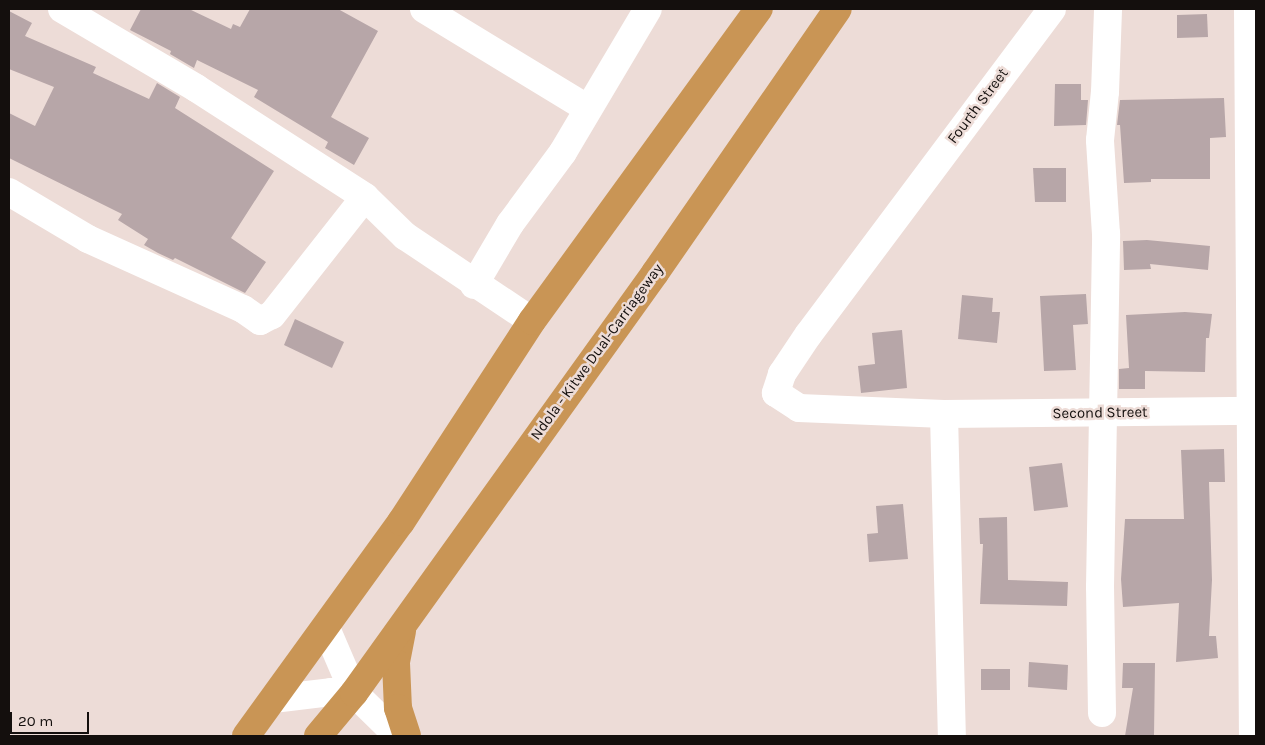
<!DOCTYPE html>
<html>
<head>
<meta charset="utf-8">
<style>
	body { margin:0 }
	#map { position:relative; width:1265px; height:745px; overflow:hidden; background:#eddcd7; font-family:Karla,sans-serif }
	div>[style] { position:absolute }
	.building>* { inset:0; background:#b7a6a8 }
	.minor>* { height:28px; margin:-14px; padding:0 14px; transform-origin:14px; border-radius:14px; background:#fff }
	.highway>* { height:28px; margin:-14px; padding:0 14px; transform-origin:14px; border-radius:14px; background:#c99555 }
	span { translate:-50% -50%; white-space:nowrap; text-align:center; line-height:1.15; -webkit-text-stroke:5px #eddcd7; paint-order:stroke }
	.street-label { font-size:15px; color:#140f0d }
	.frame { position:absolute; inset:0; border:10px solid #140f0d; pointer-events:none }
	.scale { position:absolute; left:10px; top:712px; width:79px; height:22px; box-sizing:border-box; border:2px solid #140f0d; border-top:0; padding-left:6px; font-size:15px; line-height:18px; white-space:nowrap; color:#140f0d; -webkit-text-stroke:4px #eddcd7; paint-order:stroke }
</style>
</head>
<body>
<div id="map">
	<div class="building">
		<div style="clip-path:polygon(141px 9px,189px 9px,231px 29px,233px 24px,240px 27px,250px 9px,338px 9px,378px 31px,331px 117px,369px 138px,354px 165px,325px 148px,328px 142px,254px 97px,258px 90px,197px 60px,194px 68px,170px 54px,171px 51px,130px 30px)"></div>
		<div style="clip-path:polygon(9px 11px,32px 23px,25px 36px,96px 67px,93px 73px,149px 99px,157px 83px,180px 97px,175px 108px,274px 171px,231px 238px,266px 262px,245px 293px,175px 258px,173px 260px,158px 253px,144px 245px,148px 239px,118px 220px,122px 214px,9px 158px,9px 113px,35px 126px,54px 87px,9px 69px)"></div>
		<div style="clip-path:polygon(1207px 14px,1208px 37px,1177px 38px,1177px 15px)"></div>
		<div style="clip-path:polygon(1055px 84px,1081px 84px,1081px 100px,1088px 100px,1086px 125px,1054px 126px)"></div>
		<div style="clip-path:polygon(1224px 98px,1226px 137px,1210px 138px,1210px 179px,1151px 179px,1151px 182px,1124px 183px,1120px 125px,1117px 125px,1120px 100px)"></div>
		<div style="clip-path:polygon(1033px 168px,1066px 168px,1066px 202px,1035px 202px)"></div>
		<div style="clip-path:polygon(1147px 240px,1210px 246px,1208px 270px,1150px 264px,1151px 269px,1124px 270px,1123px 241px)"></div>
		<div style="clip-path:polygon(1086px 294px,1088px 324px,1073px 325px,1076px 370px,1044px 371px,1040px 296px)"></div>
		<div style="clip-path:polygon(962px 295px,993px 298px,992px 312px,1000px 312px,997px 343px,958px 339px)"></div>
		<div style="clip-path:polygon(1185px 312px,1212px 314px,1209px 338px,1206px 338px,1205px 372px,1145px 371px,1145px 389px,1119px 389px,1119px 369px,1129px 368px,1126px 315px)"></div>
		<div style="clip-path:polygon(295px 319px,344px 342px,332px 368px,284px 345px)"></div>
		<div style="clip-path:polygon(902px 330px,907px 388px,861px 393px,858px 366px,875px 364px,872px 333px)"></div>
		<div style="clip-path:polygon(1224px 449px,1225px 482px,1209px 482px,1212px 580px,1209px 636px,1216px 636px,1218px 658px,1176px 662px,1179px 603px,1123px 607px,1121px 579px,1125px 519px,1184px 519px,1181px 450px)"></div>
		<div style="clip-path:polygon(1062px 463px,1068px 507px,1034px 511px,1029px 467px)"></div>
		<div style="clip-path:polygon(903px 504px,908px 559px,869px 562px,867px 534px,878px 533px,876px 506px)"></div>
		<div style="clip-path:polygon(1007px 517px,1008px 580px,1068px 582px,1067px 606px,980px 604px,983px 544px,980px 544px,979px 518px)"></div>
		<div style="clip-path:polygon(1029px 662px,1068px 665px,1067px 690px,1028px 687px)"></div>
		<div style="clip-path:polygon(1123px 663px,1155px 663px,1154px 736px,1125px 736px,1133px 688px,1122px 688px)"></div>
		<div style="clip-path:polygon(981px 669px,1010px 669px,1010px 690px,981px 690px)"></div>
	</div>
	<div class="minor">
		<div style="left:62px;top:9px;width:156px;rotate:30.5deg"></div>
		<div style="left:196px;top:88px;width:201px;rotate:32.8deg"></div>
		<div style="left:365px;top:197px;width:56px;rotate:44.3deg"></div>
		<div style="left:405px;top:236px;width:153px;rotate:33.8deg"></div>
		<div style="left:424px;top:9px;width:191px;rotate:31.3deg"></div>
		<div style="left:1052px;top:9px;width:407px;rotate:126.8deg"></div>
		<div style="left:808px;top:335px;width:47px;rotate:123.7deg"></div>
		<div style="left:782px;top:374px;width:20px;rotate:108deg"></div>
		<div style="left:776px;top:393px;width:27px;rotate:33deg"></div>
		<div style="left:799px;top:408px;width:145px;rotate:2.4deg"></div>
		<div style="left:944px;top:414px;width:312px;rotate:-0.6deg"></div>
		<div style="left:1248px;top:9px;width:727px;rotate:89.61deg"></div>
		<div style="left:9px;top:192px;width:92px;rotate:30.7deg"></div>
		<div style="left:88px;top:239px;width:170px;rotate:24.3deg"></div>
		<div style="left:243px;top:309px;width:21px;rotate:35deg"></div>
		<div style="left:260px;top:321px;width:13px;rotate:-27deg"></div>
		<div style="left:272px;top:315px;width:150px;rotate:-51.8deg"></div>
		<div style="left:474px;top:285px;width:71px;rotate:-59.5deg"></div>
		<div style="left:510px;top:224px;width:89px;rotate:-53.6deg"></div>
		<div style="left:563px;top:152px;width:166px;rotate:-59.3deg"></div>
		<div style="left:944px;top:414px;width:322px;rotate:88.6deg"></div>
		<div style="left:326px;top:628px;width:71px;rotate:66.7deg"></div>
		<div style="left:354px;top:693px;width:62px;rotate:44.3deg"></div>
		<div style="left:273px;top:699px;width:58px;rotate:-6.9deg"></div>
		<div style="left:331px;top:692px;width:23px;rotate:2deg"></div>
		<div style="left:1102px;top:713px;width:126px;rotate:-90.9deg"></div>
		<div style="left:1100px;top:587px;width:353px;rotate:-89deg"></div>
		<div style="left:1106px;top:234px;width:94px;rotate:-93.7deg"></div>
		<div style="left:1100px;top:140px;width:48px;rotate:-84.1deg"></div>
		<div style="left:1105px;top:92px;width:83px;rotate:-87.9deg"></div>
	</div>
	<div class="highway">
		<div style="left:402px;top:631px;width:33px;rotate:101deg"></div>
		<div style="left:396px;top:663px;width:45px;rotate:87.5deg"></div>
		<div style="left:398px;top:708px;width:29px;rotate:72deg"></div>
		<div style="left:246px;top:736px;width:264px;rotate:-54.1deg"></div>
		<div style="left:401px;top:522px;width:240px;rotate:-56.9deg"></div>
		<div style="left:532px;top:321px;width:386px;rotate:-54deg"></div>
		<div style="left:318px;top:736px;width:56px;rotate:-50.1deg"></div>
		<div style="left:354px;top:693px;width:517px;rotate:-54.37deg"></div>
		<div style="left:655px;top:273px;width:321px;rotate:-55.3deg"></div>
	</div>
	<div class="street-label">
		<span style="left:978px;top:106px;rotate:-53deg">Fourth Street</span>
		<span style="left:597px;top:352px;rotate:-54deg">Ndola - Kitwe Dual-Carriageway</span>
		<span style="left:1100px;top:413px;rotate:-1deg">Second Street</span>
	</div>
	<div class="frame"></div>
	<div class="scale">20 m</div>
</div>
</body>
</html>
